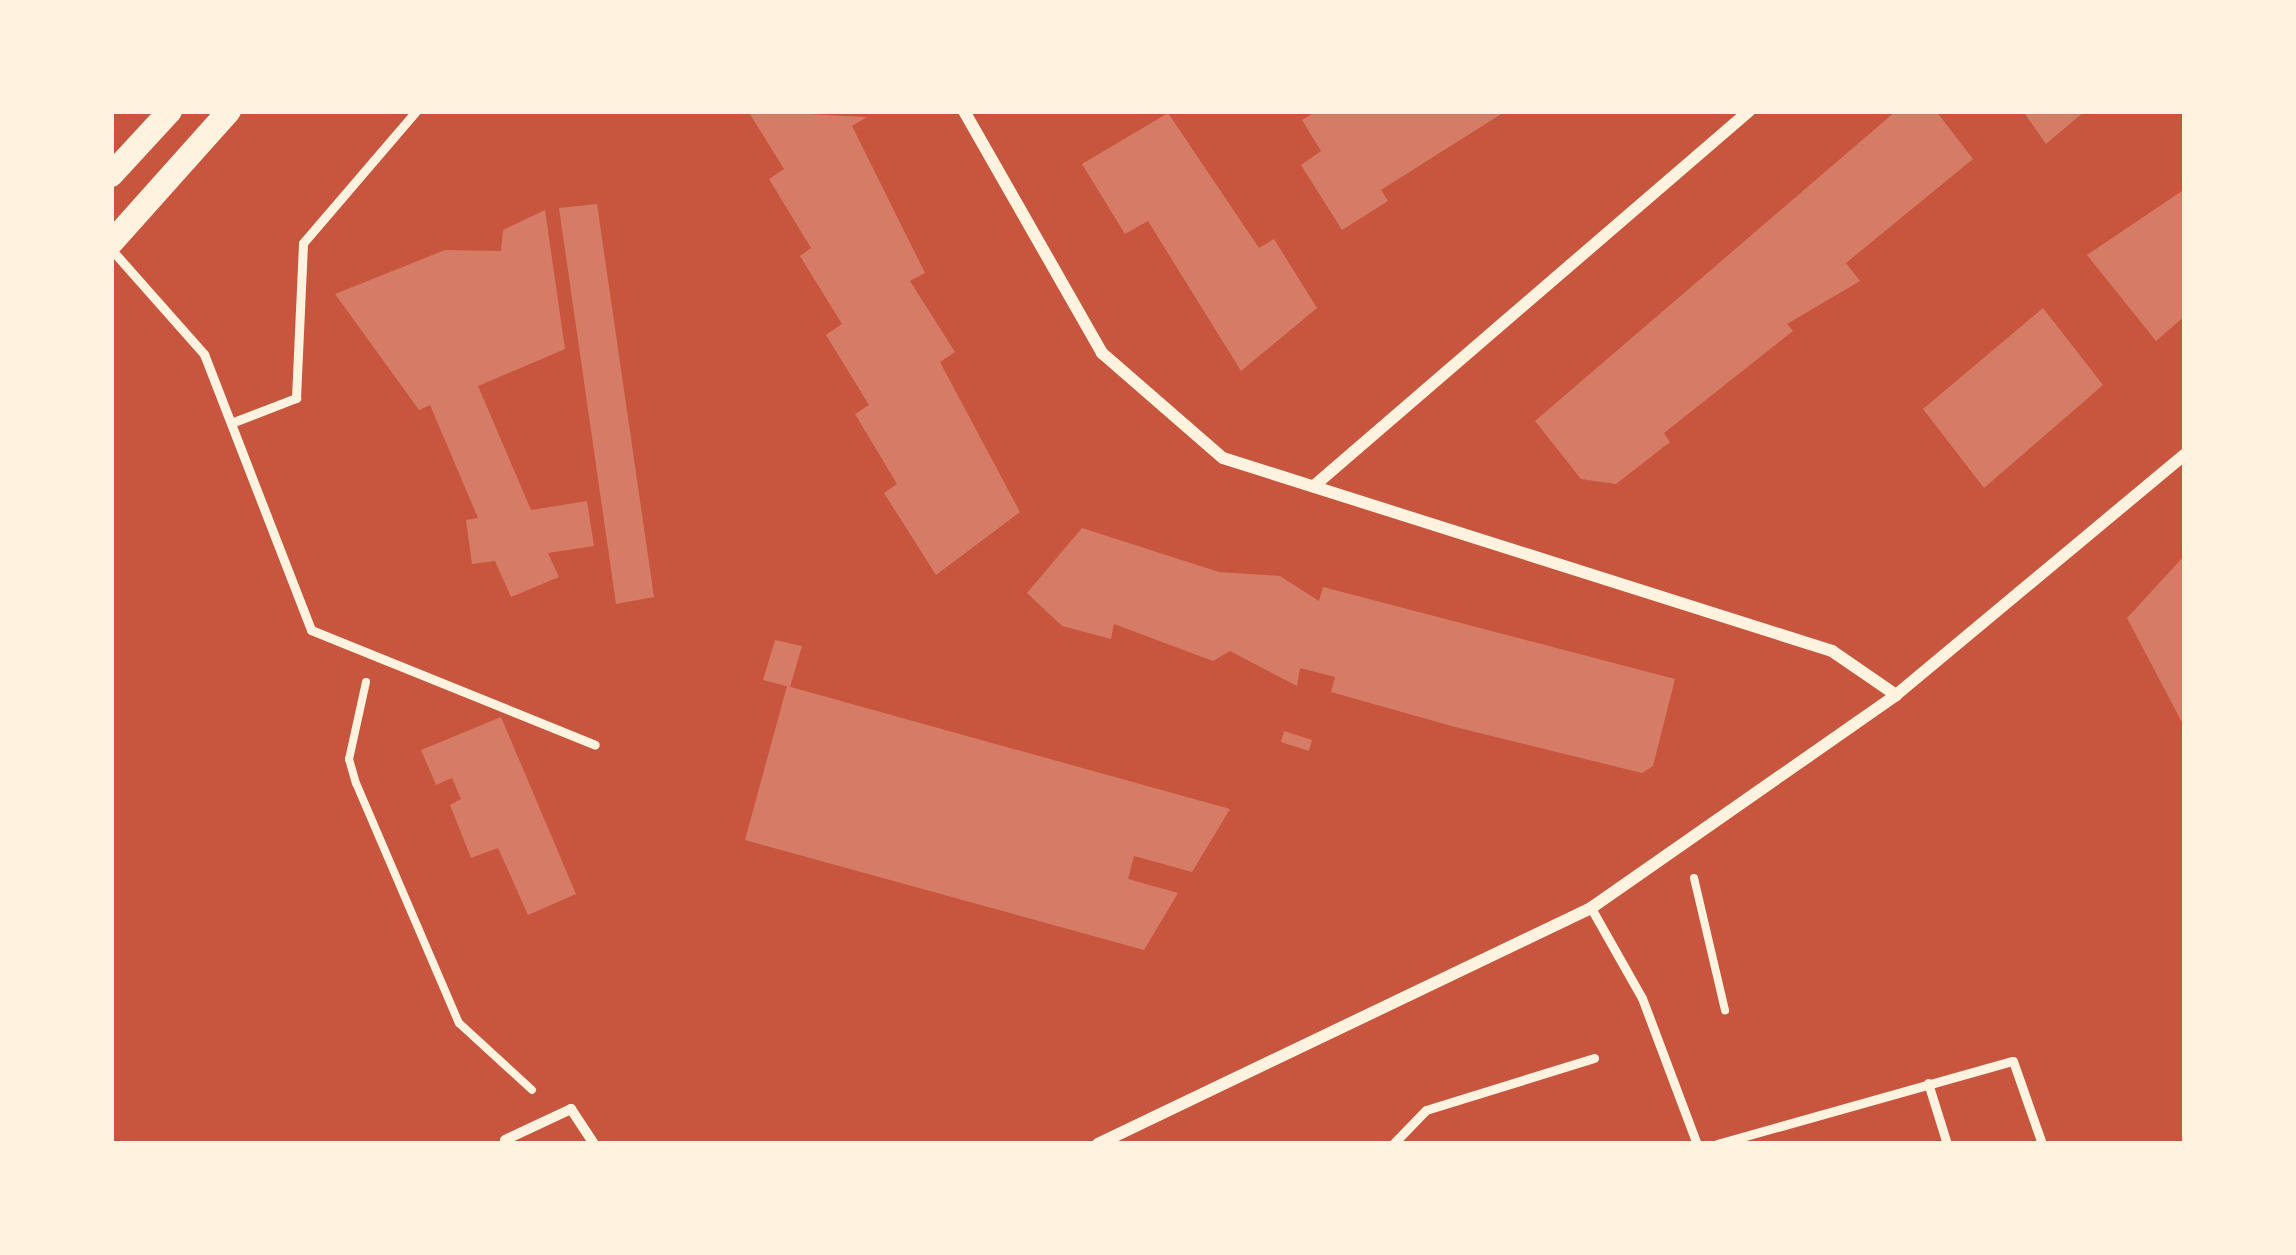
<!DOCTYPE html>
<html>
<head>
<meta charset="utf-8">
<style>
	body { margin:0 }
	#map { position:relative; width:2296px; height:1255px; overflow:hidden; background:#c8553d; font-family:Cabin,sans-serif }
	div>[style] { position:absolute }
	.building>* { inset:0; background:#d67c66 }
	.path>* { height:8px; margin:-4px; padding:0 4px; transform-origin:4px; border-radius:4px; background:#fff3e0 }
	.service>* { height:9px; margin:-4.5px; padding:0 4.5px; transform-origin:4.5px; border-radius:4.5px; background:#fff3e0 }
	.pedestrian>* { height:10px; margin:-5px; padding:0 5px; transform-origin:5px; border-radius:5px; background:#fff3e0 }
	.minor>* { height:12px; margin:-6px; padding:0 6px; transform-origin:6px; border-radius:6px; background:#fff3e0 }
	.secondary>* { height:24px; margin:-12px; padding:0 12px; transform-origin:12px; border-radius:12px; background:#fff3e0 }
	span { translate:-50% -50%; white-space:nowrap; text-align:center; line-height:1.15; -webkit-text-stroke:12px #fff3e0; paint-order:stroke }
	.frame { position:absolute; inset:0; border:114px solid #fff3e0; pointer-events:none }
</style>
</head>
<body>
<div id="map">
	<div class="building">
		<div style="clip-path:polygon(748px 111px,867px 117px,852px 126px,925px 273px,910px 281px,955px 352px,940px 362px,1020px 512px,936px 575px,884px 493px,897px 484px,855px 414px,869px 405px,826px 335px,842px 324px,800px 256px,811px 248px,769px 179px,784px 169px)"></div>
		<div style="clip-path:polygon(1317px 111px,1506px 111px,1381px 190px,1388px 201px,1342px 230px,1301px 165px,1321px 151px,1302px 120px)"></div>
		<div style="clip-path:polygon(1896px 111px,1936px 111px,1973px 159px,1846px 263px,1860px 281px,1787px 324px,1793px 331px,1664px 433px,1670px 442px,1616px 484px,1581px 479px,1535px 421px)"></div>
		<div style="clip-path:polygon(2023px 111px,2085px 111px,2046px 144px)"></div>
		<div style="clip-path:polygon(1168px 113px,1259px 248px,1274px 239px,1317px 308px,1241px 371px,1148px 221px,1125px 234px,1082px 164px)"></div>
		<div style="clip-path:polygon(2185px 189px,2185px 316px,2156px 341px,2087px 255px)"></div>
		<div style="clip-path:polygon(597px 204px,654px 597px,616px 604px,559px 208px)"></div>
		<div style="clip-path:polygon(545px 210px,565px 349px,478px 386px,531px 510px,587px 501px,594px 546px,548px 553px,559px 577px,511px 597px,495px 561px,472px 564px,466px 520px,478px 518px,430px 405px,419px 410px,335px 294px,445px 250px,501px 251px,503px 230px)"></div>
		<div style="clip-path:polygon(2043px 308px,2103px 385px,1984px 488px,1923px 409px)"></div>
		<div style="clip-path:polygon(1082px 528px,1219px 572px,1280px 576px,1319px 601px,1323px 587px,1675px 679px,1653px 766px,1642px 773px,1455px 727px,1331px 692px,1335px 677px,1300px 668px,1297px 686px,1230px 651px,1213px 661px,1114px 624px,1111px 639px,1062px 626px,1027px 593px)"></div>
		<div style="clip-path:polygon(2185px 555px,2185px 728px,2127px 618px)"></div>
		<div style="clip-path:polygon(775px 640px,802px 646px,790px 687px,763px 680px)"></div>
		<div style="clip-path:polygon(787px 686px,1230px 809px,1192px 872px,1134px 856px,1128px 879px,1178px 893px,1144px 950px,745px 840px)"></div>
		<div style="clip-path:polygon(501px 717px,576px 894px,528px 915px,498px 848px,471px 858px,450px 805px,461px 799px,452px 778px,436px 785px,421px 750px)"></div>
		<div style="clip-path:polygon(1284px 731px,1312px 740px,1309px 751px,1281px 742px)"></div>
	</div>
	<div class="path">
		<div style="left:366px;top:682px;width:79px;rotate:102.4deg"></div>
		<div style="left:349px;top:759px;width:25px;rotate:74deg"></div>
		<div style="left:356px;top:783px;width:261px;rotate:66.8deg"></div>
		<div style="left:459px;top:1023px;width:99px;rotate:42.5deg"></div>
		<div style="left:1694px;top:878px;width:136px;rotate:76.8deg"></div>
	</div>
	<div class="service">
		<div style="left:111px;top:249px;width:140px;rotate:48.5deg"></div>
		<div style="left:204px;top:354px;width:296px;rotate:68.8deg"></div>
		<div style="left:311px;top:630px;width:306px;rotate:22deg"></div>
		<div style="left:231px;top:423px;width:70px;rotate:-21deg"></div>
		<div style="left:296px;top:398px;width:155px;rotate:-87.4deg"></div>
		<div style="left:303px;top:243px;width:174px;rotate:-49.4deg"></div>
		<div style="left:1591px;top:908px;width:103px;rotate:60.5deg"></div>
		<div style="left:1642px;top:998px;width:156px;rotate:69.4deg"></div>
		<div style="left:1928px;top:1083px;width:64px;rotate:72.7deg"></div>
		<div style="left:1393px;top:1144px;width:47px;rotate:-45.9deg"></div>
		<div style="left:1426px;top:1110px;width:176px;rotate:-17.2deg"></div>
		<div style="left:1717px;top:1144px;width:307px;rotate:-15.7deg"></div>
		<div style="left:2013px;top:1061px;width:88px;rotate:70.7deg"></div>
	</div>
	<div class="pedestrian">
		<div style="left:505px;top:1140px;width:73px;rotate:-25.2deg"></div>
		<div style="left:571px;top:1109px;width:42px;rotate:56.7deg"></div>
	</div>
	<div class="minor">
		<div style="left:964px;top:111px;width:279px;rotate:60.3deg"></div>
		<div style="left:1102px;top:353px;width:160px;rotate:41deg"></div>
		<div style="left:1223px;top:458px;width:639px;rotate:17.58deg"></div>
		<div style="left:1832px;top:651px;width:78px;rotate:34.5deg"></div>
		<div style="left:1315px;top:485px;width:573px;rotate:-40.75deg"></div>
		<div style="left:1098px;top:1144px;width:547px;rotate:-25.58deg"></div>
		<div style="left:1591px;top:908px;width:372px;rotate:-34.9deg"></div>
		<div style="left:1896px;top:695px;width:376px;rotate:-39.8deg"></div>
	</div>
	<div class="secondary">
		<div style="left:111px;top:175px;width:87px;rotate:-47.3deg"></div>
		<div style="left:111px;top:243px;width:177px;rotate:-48.2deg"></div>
	</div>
	<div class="frame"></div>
</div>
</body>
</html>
